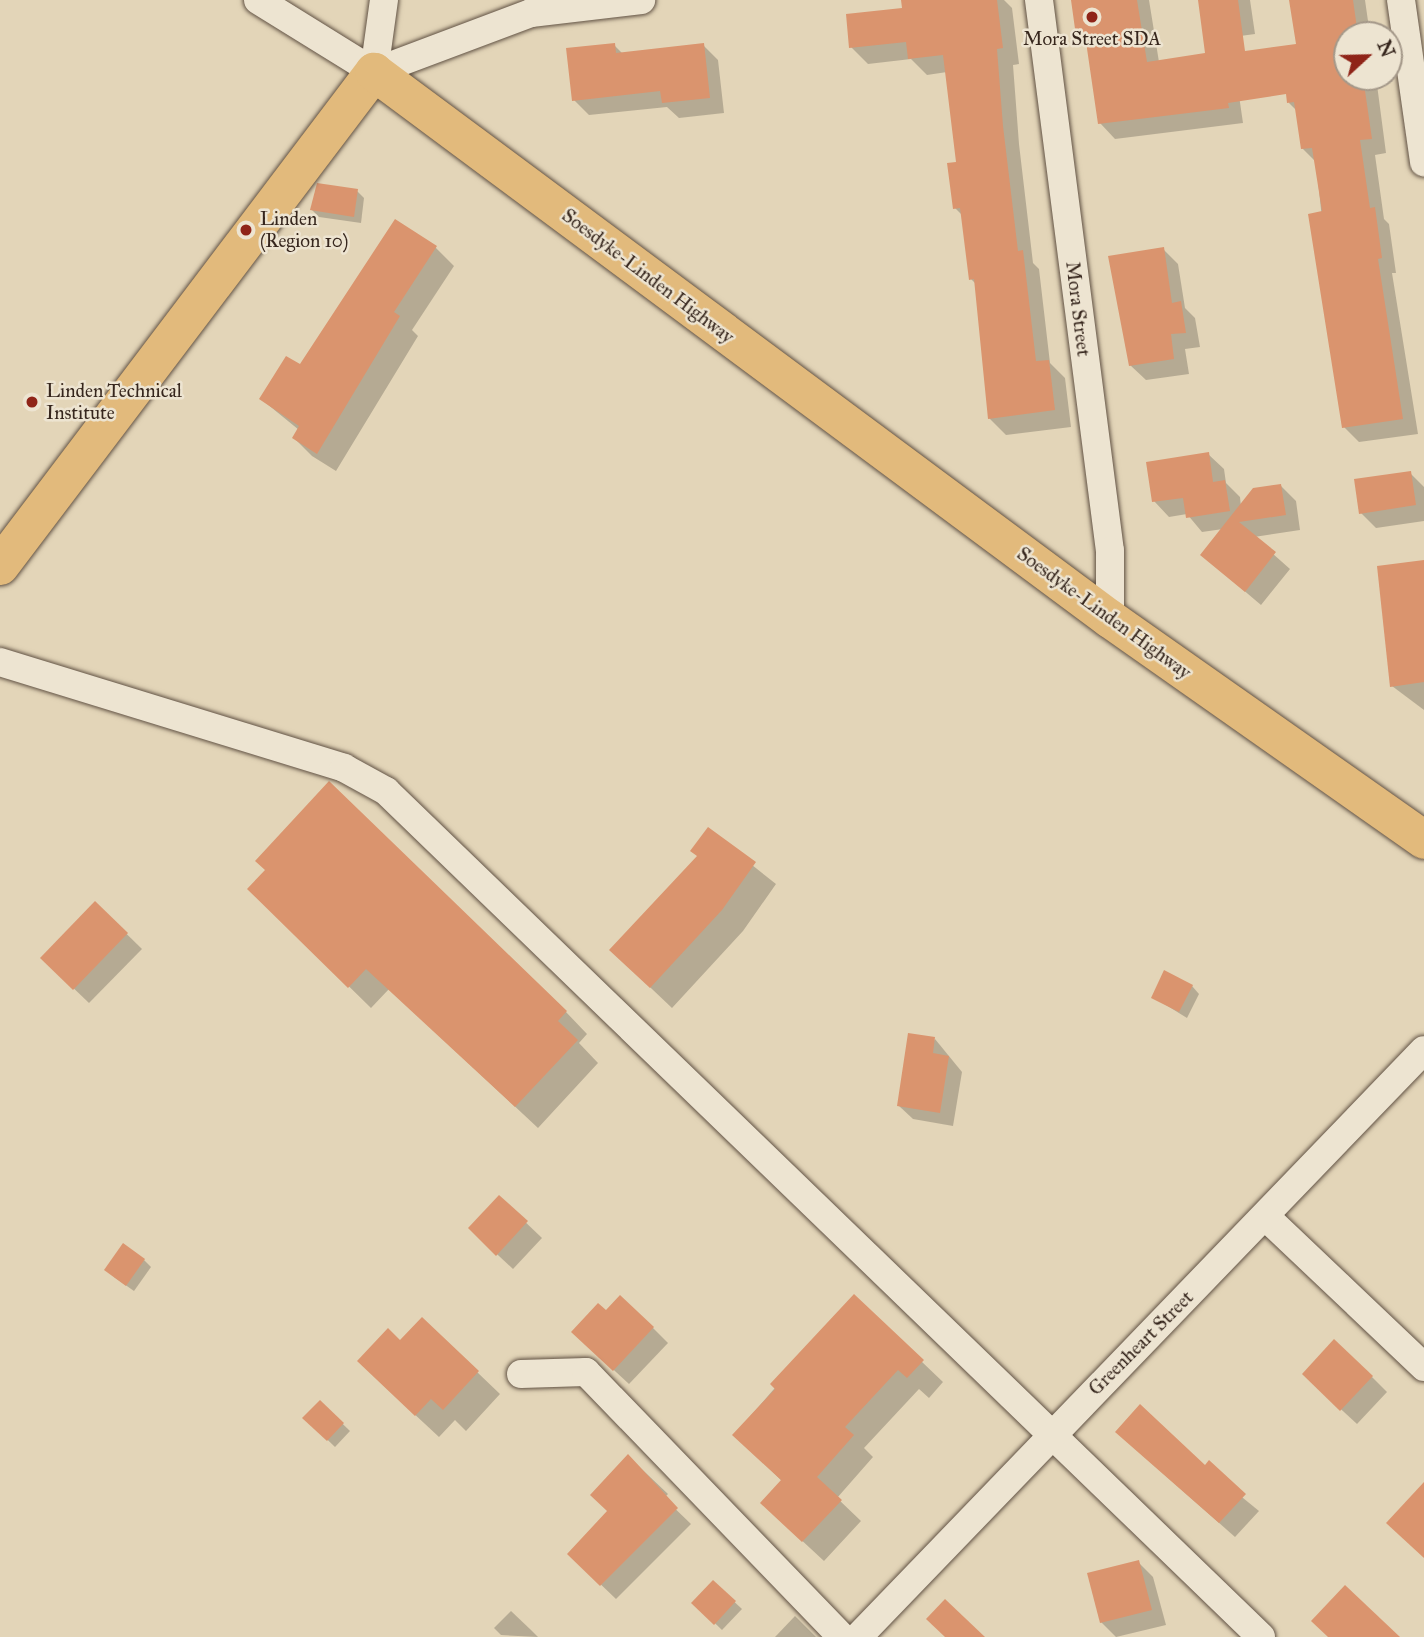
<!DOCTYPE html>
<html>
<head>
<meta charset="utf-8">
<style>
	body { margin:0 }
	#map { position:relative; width:1424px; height:1637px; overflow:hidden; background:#e3d5b8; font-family:"IM FELL Great Primer",serif }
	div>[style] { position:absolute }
	.shadow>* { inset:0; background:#0003 }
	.building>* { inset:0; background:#da946e }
	.roads { filter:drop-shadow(0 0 2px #615244) drop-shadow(0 0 2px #615244) }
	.minor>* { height:28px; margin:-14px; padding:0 14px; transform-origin:14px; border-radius:14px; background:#ede4d1 }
	.primary>* { height:38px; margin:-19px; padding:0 19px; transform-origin:19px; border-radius:19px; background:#e2ba7c }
	.dots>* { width:19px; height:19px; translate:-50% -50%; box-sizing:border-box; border:4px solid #ede4d1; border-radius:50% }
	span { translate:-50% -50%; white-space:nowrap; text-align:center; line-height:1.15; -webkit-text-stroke:5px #ede4d1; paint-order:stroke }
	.poi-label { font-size:19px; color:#36261d }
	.left { translate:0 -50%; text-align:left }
	.street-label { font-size:19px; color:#36261d }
	.north { position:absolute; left:1333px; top:21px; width:70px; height:70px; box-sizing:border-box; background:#ede4d1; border:2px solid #a49889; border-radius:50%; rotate:68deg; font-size:19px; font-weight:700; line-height:28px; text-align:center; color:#36261d }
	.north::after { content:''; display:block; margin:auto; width:24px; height:32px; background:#8f2418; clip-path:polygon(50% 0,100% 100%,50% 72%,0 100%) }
</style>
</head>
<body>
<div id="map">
	<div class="shadow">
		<div style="clip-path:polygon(917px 0,1004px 0,1012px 8px,1019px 64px,1013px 65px,1019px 144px,1033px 263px,1039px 269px,1050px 363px,1065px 378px,1071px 427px,1006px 435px,989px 418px,977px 285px,971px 279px,963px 216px,955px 208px,958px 164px,947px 72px,927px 75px,911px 59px,868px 64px,851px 47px)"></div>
		<div style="clip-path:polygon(1073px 0,1149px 0,1159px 62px,1235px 68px,1243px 123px,1115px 139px,1100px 123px,1089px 46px,1078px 35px)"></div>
		<div style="clip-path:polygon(1199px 0,1250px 0,1255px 34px,1218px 39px)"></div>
		<div style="clip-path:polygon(1291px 0,1365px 0,1370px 35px,1347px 35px,1347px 77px,1376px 77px,1386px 153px,1375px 155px,1384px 219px,1389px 224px,1396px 273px,1392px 273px,1418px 434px,1359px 442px,1344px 427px,1316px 162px,1302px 148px,1297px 111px,1289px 103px,1298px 46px)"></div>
		<div style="clip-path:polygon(614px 45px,623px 54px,703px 45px,718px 60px,724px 113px,679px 118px,667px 107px,589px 115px,574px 100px)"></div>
		<div style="clip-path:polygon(357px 191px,364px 198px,361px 223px,319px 217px,312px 210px)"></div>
		<div style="clip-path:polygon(435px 247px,454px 266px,412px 330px,418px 336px,336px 471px,312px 456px,294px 438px,299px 430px,261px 399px)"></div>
		<div style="clip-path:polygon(1163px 249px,1178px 264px,1185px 308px,1195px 318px,1200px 347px,1185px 349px,1189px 374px,1146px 380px,1130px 365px)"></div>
		<div style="clip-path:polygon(1208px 454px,1224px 469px,1226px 483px,1240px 497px,1241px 507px,1281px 486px,1296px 501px,1300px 530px,1254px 537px,1290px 569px,1261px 605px,1202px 555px,1223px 529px,1202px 532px,1187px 514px,1169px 517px,1154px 501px)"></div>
		<div style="clip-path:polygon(1410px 473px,1424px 487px,1424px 521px,1376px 528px,1361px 513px)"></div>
		<div style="clip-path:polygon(1424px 562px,1424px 710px,1392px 686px)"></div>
		<div style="clip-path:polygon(708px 830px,776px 884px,743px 931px,672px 1008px,633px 971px,698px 857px)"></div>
		<div style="clip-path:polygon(95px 903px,142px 949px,89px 1003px,42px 958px)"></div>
		<div style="clip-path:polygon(271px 910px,566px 1012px,587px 1034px,579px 1043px,598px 1063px,538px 1128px,389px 989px,371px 1008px)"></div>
		<div style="clip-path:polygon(1192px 986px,1199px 994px,1187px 1018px,1153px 997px)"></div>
		<div style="clip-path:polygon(935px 1039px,962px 1072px,953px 1126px,913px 1119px,898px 1105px)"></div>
		<div style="clip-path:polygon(499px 1197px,542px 1238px,513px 1269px,485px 1243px)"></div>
		<div style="clip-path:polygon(144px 1260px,151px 1267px,134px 1291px,114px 1277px)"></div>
		<div style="clip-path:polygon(854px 1297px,943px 1382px,929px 1398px,919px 1389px,864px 1448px,873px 1457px,837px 1498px,861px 1521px,824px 1561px,783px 1523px,782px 1481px,734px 1435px)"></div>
		<div style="clip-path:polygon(606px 1313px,653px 1328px,668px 1343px,629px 1384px,589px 1347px)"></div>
		<div style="clip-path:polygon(400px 1342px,477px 1372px,500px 1394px,466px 1431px,455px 1420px,439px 1437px,382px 1384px)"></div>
		<div style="clip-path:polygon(1372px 1377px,1387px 1392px,1357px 1424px,1319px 1389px)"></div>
		<div style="clip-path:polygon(320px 1402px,350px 1431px,335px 1447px,305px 1418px)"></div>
		<div style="clip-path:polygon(1132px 1446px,1205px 1467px,1259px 1511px,1235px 1537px)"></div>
		<div style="clip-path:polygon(628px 1456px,668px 1494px,664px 1498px,691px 1524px,616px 1599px,569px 1554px,609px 1511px)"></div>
		<div style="clip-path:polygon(1138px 1562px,1153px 1577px,1166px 1625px,1116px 1637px,1101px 1622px)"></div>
		<div style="clip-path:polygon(713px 1582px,742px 1609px,722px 1630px,694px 1603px)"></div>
		<div style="clip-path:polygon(511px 1611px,531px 1630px,538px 1637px,501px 1635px,494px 1628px)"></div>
		<div style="clip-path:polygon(795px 1616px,816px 1637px,775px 1637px)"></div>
	</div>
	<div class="building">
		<div style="clip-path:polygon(901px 0,997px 0,1003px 48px,997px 49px,1003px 126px,1018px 251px,1023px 250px,1036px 361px,1049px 360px,1055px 410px,988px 419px,974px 279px,969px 280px,960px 208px,953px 209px,947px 163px,956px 162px,943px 55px,908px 59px,906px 42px,849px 48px,846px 14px,902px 8px)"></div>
		<div style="clip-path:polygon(1071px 0,1137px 0,1147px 62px,1205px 53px,1198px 0,1238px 0,1245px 51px,1296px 44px,1289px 0,1353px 0,1358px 35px,1347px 35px,1347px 77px,1363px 77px,1372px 139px,1360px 140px,1370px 208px,1375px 207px,1382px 258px,1378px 259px,1403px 419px,1342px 428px,1308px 214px,1322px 211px,1312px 148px,1301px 149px,1294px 102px,1287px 103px,1286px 94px,1228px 103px,1229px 108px,1098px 124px,1085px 35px,1076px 36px)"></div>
		<div style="clip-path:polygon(615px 43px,616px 53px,704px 43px,710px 98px,662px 103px,660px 91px,572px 101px,566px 48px)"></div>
		<div style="clip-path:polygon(317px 183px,358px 189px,354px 217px,310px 210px)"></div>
		<div style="clip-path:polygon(395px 219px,437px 246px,394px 312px,400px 316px,317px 454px,292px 438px,299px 426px,259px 399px,286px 356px,300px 364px)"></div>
		<div style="clip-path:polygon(1164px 247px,1172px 303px,1181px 301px,1186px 333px,1171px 334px,1174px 359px,1129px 366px,1108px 256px)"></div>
		<div style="clip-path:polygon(1209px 452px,1213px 482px,1225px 480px,1230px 511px,1186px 518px,1183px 498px,1152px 502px,1146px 462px)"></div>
		<div style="clip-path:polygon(1411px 471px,1416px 505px,1359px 514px,1354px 479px)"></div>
		<div style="clip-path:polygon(1281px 484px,1286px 515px,1239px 522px,1276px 552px,1245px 592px,1200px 555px,1253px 488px)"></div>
		<div style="clip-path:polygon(1424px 560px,1424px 682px,1390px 687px,1377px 566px)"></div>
		<div style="clip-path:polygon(329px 781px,567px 1011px,558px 1021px,578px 1040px,515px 1107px,366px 969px,348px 988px,247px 889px,265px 870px,255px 861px)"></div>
		<div style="clip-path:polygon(708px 827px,756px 862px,722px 910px,650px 988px,609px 950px,697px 856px,690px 851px)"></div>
		<div style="clip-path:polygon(95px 901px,128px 933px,73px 990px,40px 958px)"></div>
		<div style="clip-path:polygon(1164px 970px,1193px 985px,1179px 1012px,1151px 998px)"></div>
		<div style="clip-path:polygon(908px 1033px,935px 1037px,933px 1053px,949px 1056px,940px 1113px,897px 1106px)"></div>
		<div style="clip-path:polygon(499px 1195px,528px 1221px,496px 1256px,468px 1228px)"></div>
		<div style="clip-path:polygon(123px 1243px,145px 1259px,126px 1286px,104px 1270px)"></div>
		<div style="clip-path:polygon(854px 1294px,924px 1360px,907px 1378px,898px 1370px,845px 1427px,854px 1435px,817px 1477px,842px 1500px,802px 1542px,760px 1503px,781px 1480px,732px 1435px,775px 1389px,770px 1384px)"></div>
		<div style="clip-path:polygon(620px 1295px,654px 1327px,613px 1371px,571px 1332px,598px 1303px,606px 1310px)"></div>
		<div style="clip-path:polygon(422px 1317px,479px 1371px,443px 1410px,431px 1399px,415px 1416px,357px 1361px,388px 1328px,400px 1340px)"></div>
		<div style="clip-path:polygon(1334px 1339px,1373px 1376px,1340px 1411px,1302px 1374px)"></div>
		<div style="clip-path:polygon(320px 1400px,344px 1423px,327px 1441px,302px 1418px)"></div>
		<div style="clip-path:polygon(1140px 1404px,1205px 1465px,1209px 1460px,1246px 1494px,1219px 1523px,1115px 1432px)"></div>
		<div style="clip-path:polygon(628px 1454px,678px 1508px,600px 1586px,567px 1554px,607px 1511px,590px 1495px)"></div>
		<div style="clip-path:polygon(1424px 1482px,1424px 1558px,1386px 1523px)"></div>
		<div style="clip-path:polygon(1139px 1560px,1152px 1610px,1100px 1623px,1087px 1573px)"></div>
		<div style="clip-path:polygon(713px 1580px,736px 1601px,714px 1625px,691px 1603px)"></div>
		<div style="clip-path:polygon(1345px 1585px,1400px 1637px,1328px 1637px,1311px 1621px)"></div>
		<div style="clip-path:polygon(945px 1599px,985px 1637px,945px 1637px,926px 1619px)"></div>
	</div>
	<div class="roads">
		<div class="minor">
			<div style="left:258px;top:0;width:137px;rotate:31.8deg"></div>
			<div style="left:1039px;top:0;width:556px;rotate:82.66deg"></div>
			<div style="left:1110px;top:551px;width:68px;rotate:90deg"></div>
			<div style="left:1401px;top:0;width:164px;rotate:81.9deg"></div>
			<div style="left:374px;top:72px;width:168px;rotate:-20.6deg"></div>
			<div style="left:531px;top:13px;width:111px;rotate:-6.7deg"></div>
			<div style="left:374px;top:72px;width:73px;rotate:-82.1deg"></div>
			<div style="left:0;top:662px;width:360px;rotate:17.1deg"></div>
			<div style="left:344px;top:768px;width:48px;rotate:28.7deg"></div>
			<div style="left:386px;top:791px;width:1217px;rotate:44.03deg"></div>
			<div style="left:1266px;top:1217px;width:218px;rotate:43.5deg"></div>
			<div style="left:521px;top:1374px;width:65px;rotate:-1.8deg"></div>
			<div style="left:586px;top:1372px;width:368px;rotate:46deg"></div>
			<div style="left:858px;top:1637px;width:815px;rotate:-46.04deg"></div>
		</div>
		<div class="primary">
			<div style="left:0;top:566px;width:620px;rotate:-52.87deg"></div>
			<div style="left:374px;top:72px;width:917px;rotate:36.62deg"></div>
			<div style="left:1110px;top:619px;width:384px;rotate:35.1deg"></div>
		</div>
	</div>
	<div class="dots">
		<div style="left:1092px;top:17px;background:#8f2418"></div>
		<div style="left:246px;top:230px;background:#8f2418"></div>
		<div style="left:32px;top:402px;background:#8f2418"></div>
	</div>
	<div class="poi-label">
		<span style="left:1092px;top:39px">Mora Street SDA</span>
		<span class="left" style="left:260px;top:230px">Linden<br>(Region 10)</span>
		<span class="left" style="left:46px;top:402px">Linden Technical<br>Institute</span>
	</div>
	<div class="street-label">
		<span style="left:648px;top:276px;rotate:37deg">Soesdyke-Linden Highway</span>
		<span style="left:1078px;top:309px;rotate:83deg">Mora Street</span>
		<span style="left:1104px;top:613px;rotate:36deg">Soesdyke-Linden Highway</span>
		<span style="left:1141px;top:1343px;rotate:-45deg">Greenheart Street</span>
	</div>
	<div class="north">N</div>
</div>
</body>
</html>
